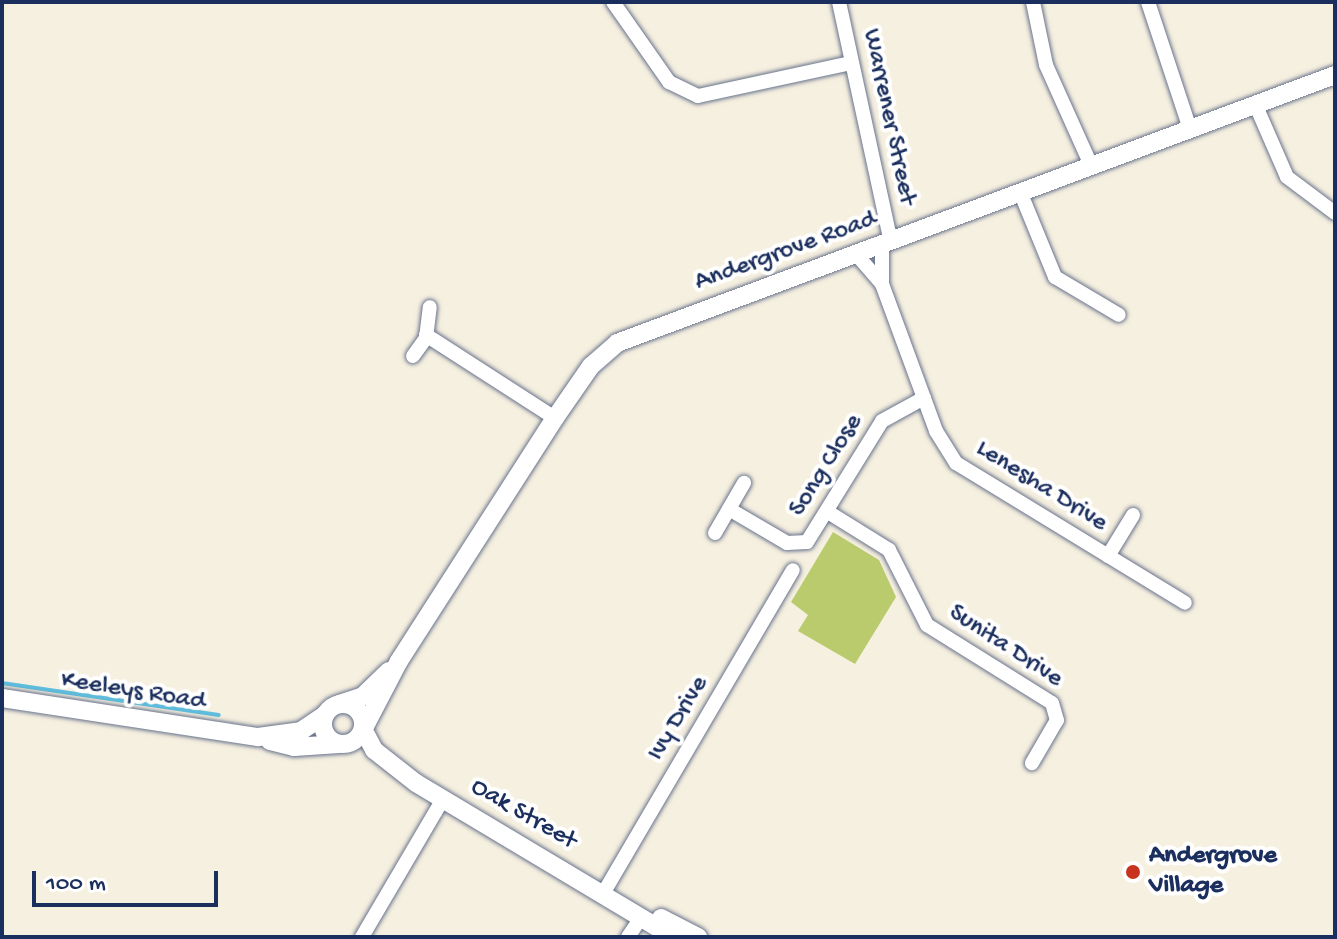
<!DOCTYPE html>
<html>
<head>
<meta charset="utf-8">
<style>
	body { margin:0 }
	#map { position:relative; width:1337px; height:939px; overflow:hidden; background:#f6f0e0; font-family:"Gochi Hand",sans-serif }
	div>[style] { position:absolute }
	.green>* { inset:0; background:#bacb6e }
	.stream>* { height:4px; margin:-2px; padding:0 2px; transform-origin:2px; border-radius:2px; background:#5fbddd }
	.roads { filter:drop-shadow(0 0 2px #68738c) drop-shadow(0 0 2px #68738c) }
	.minor>* { height:14px; margin:-7px; padding:0 7px; transform-origin:7px; border-radius:7px; background:#fff }
	.tertiary>* { height:18px; margin:-9px; padding:0 9px; transform-origin:9px; border-radius:9px; background:#fff }
	.tertiary>.ring { margin:-9px; padding:0; box-sizing:content-box; background:none; border:18px solid #fff; border-radius:50% }
	.dots>* { width:22px; height:22px; translate:-50% -50%; box-sizing:border-box; border:4px solid #fff; border-radius:50% }
	span { translate:-50% -50%; white-space:nowrap; text-align:center; line-height:1.15; -webkit-text-stroke:8px #fff; paint-order:stroke }
	.street-label { font-size:26px; color:#1b2f5e }
	.poi-label { font-size:26px; color:#1b2f5e; font-weight:700 }
	.left { translate:0 -50%; text-align:left }
	.frame { position:absolute; inset:0; border:4px solid #1b2f5e; pointer-events:none }
	.scale { position:absolute; left:32px; top:871px; width:186px; height:36px; box-sizing:border-box; border:4px solid #1b2f5e; border-top:0; padding-left:10px; font-size:24px; line-height:28px; white-space:nowrap; color:#1b2f5e; -webkit-text-stroke:6px #fff; paint-order:stroke }
</style>
</head>
<body>
<div id="map">
	<div class="green">
		<div style="clip-path:polygon(833px 532px,879px 560px,896px 597px,855px 664px,798px 631px,808px 615px,791px 602px)"></div>
	</div>
	<div class="stream">
		<div style="left:2px;top:683px;width:219px;rotate:8.4deg"></div>
	</div>
	<div class="roads">
		<div class="minor">
			<div style="left:613px;top:2px;width:98px;rotate:55deg"></div>
			<div style="left:669px;top:82px;width:32px;rotate:26deg"></div>
			<div style="left:698px;top:96px;width:157px;rotate:-12.2deg"></div>
			<div style="left:839px;top:2px;width:246px;rotate:77.8deg"></div>
			<div style="left:1033px;top:2px;width:64px;rotate:78.3deg"></div>
			<div style="left:1046px;top:65px;width:110px;rotate:65.8deg"></div>
			<div style="left:1148px;top:2px;width:134px;rotate:71.7deg"></div>
			<div style="left:1256px;top:106px;width:77px;rotate:66.4deg"></div>
			<div style="left:1287px;top:177px;width:60px;rotate:36.9deg"></div>
			<div style="left:1021px;top:194px;width:90px;rotate:67.7deg"></div>
			<div style="left:1055px;top:277px;width:74px;rotate:30.7deg"></div>
			<div style="left:882px;top:245px;width:39px;rotate:90deg"></div>
			<div style="left:856px;top:254px;width:40px;rotate:49deg"></div>
			<div style="left:882px;top:284px;width:157px;rotate:69.8deg"></div>
			<div style="left:936px;top:431px;width:38px;rotate:58deg"></div>
			<div style="left:956px;top:463px;width:268px;rotate:31.4deg"></div>
			<div style="left:426px;top:335px;width:153px;rotate:32.8deg"></div>
			<div style="left:413px;top:356px;width:22px;rotate:-54deg"></div>
			<div style="left:426px;top:338px;width:31px;rotate:-83deg"></div>
			<div style="left:729px;top:509px;width:67px;rotate:30.4deg"></div>
			<div style="left:787px;top:543px;width:20px;rotate:-3deg"></div>
			<div style="left:807px;top:542px;width:142px;rotate:-58.2deg"></div>
			<div style="left:882px;top:421px;width:48px;rotate:-28.7deg"></div>
			<div style="left:828px;top:512px;width:72px;rotate:31.9deg"></div>
			<div style="left:889px;top:550px;width:84px;rotate:63.1deg"></div>
			<div style="left:927px;top:625px;width:147px;rotate:32deg"></div>
			<div style="left:1052px;top:703px;width:18px;rotate:74deg"></div>
			<div style="left:1057px;top:720px;width:50px;rotate:120.2deg"></div>
			<div style="left:715px;top:533px;width:58px;rotate:-59.9deg"></div>
			<div style="left:1108px;top:556px;width:48px;rotate:-58.6deg"></div>
			<div style="left:604px;top:892px;width:373px;rotate:-59.6deg"></div>
			<div style="left:362px;top:937px;width:160px;rotate:-59.6deg"></div>
			<div style="left:628px;top:937px;width:23px;rotate:-56deg"></div>
		</div>
		<div class="tertiary">
			<div style="left:2px;top:698px;width:259px;rotate:8.7deg"></div>
			<div style="left:258px;top:737px;width:43px;rotate:-7.9deg"></div>
			<div style="left:301px;top:731px;width:29px;rotate:-34deg"></div>
			<div class="ring" style="left:323px;top:704px;width:22px;height:22px"></div>
			<div style="left:339px;top:704px;width:25px;rotate:-18deg"></div>
			<div style="left:363px;top:696px;width:36px;rotate:-44deg"></div>
			<div style="left:364px;top:728px;width:76px;rotate:-62.4deg"></div>
			<div style="left:399px;top:661px;width:289px;rotate:-57.3deg"></div>
			<div style="left:555px;top:418px;width:63px;rotate:-55.3deg"></div>
			<div style="left:591px;top:366px;width:35px;rotate:-41deg"></div>
			<div style="left:617px;top:343px;width:766px;rotate:-20.47deg"></div>
			<div style="left:363px;top:729px;width:24px;rotate:62deg"></div>
			<div style="left:374px;top:750px;width:53px;rotate:38.2deg"></div>
			<div style="left:416px;top:783px;width:300px;rotate:30.9deg"></div>
			<div style="left:270px;top:741px;width:25px;rotate:14deg"></div>
			<div style="left:294px;top:747px;width:45px;rotate:-3.8deg"></div>
			<div style="left:661px;top:918px;width:42px;rotate:27.2deg"></div>
		</div>
	</div>
	<div class="dots">
		<div style="left:1133px;top:872px;background:#c8321e"></div>
	</div>
	<div class="street-label">
		<span style="left:888px;top:117px;rotate:78deg">Warrener Street</span>
		<span style="left:786px;top:252px;rotate:-20deg">Andergrove Road</span>
		<span style="left:827px;top:466px;rotate:-58deg">Song Close</span>
		<span style="left:1041px;top:487px;rotate:32deg">Lenesha Drive</span>
		<span style="left:1005px;top:647px;rotate:33deg">Sunita Drive</span>
		<span style="left:133px;top:692px;rotate:9deg">Keeleys Road</span>
		<span style="left:679px;top:719px;rotate:-59deg">Ivy Drive</span>
		<span style="left:523px;top:815px;rotate:30deg">Oak Street</span>
	</div>
	<div class="poi-label">
		<span class="left" style="left:1149px;top:872px">Andergrove<br>Village</span>
	</div>
	<div class="frame"></div>
	<div class="scale">100 m</div>
</div>
</body>
</html>
